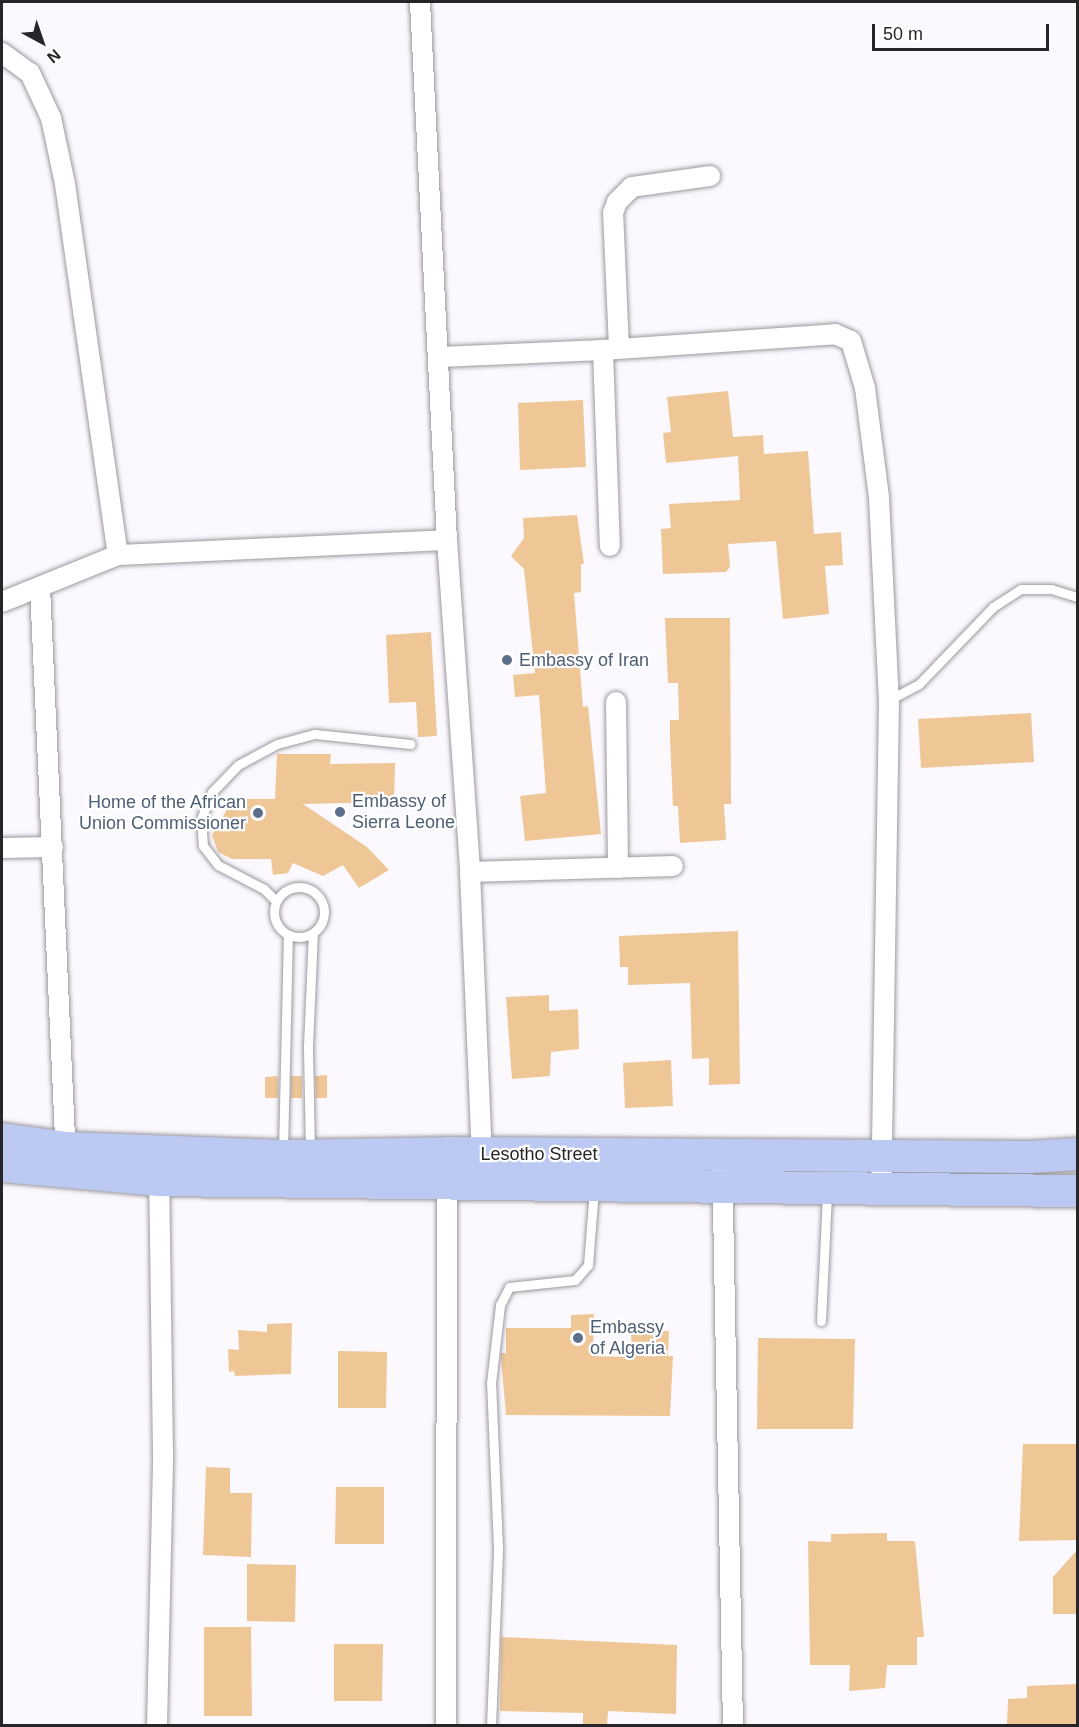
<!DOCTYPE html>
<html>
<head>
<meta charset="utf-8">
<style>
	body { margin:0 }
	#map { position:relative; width:1079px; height:1727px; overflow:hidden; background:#fcf9fe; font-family:Helvetica,sans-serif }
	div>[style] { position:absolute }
	.building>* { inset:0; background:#efc696 }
	.roads { filter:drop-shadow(0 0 2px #9b989e) drop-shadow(0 0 2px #9b989e) }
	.lane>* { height:9px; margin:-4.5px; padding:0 4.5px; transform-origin:4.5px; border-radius:4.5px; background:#fff }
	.lane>.ring { margin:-4.5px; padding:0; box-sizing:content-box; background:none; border:9px solid #fff; border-radius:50% }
	.street>* { height:20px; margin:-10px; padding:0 10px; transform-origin:10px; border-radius:10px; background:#fff }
	.primary>* { height:32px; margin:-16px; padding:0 16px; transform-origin:16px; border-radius:16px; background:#bcc9f3 }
	.dots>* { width:16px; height:16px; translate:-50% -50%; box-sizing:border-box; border:3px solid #fff; border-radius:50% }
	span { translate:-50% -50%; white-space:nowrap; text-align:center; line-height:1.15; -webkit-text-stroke:4.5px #fff; paint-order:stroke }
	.service-label { font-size:18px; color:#4e5e75 }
	.left { translate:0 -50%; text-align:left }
	.right { translate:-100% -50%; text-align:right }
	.street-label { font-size:18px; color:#262527 }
	.frame { position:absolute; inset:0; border:3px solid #262527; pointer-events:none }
	.north { position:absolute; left:12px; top:12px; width:60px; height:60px; -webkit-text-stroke:4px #fff; paint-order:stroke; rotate:140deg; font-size:16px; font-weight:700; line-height:24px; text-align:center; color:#262527 }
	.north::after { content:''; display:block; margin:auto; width:21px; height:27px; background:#262527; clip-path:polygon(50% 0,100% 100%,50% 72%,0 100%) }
	.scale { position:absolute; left:872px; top:24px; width:177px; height:27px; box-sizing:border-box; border:3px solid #262527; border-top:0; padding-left:8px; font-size:18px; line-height:21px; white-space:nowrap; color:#262527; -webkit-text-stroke:4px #fff; paint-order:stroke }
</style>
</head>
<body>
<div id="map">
	<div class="building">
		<div style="clip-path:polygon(728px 391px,733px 437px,763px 435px,764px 454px,808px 451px,814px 534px,841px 532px,843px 565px,825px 566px,829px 614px,783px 619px,776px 541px,728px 544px,730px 567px,726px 572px,663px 574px,661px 529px,671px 528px,669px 504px,740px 500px,738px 456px,666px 463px,663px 433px,671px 432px,667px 397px)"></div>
		<div style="clip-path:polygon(583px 400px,586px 467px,520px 470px,518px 403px)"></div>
		<div style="clip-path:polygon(577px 515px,584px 564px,581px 564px,581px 592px,574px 593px,583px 707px,588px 706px,601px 834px,525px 841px,520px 796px,546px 793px,539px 695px,515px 697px,513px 675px,535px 673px,524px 569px,511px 556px,524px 538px,523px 518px)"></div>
		<div style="clip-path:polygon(665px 618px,730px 618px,731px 804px,724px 804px,726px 840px,680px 843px,678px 806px,673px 806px,670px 738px,670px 720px,679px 720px,678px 683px,668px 683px)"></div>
		<div style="clip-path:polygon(431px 632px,437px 736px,418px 737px,416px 702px,389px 703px,386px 635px)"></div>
		<div style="clip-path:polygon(1031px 713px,1034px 762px,921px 768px,918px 719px)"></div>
		<div style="clip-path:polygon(277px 754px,331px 754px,330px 764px,395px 763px,394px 802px,303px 804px,367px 847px,389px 870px,359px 888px,343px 865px,323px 876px,293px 863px,288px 873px,273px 875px,271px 859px,232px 859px,218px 852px,212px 835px,233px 799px,275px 799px)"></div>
		<div style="clip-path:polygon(738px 931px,740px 1084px,709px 1085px,709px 1058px,692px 1059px,690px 983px,628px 985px,628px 967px,620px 967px,619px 936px)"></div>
		<div style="clip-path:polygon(549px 995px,549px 1011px,578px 1009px,579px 1049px,551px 1052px,550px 1076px,512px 1079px,506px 997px)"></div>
		<div style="clip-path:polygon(671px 1060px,673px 1106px,625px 1108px,623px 1063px)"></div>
		<div style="clip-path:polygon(327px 1075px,327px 1098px,316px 1098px,315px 1076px)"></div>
		<div style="clip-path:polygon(278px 1076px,278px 1098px,265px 1098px,265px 1077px)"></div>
		<div style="clip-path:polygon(291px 1076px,302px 1076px,302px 1098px,291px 1098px)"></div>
		<div style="clip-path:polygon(594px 1314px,593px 1356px,632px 1357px,631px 1330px,669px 1331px,668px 1356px,673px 1356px,670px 1416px,506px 1415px,501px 1358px,501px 1353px,506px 1353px,506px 1328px,571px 1328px,571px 1315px)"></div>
		<div style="clip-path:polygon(292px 1323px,291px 1374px,235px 1376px,234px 1371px,229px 1372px,228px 1349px,239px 1350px,238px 1330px,267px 1332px,267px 1324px)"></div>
		<div style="clip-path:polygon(758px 1338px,855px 1339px,853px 1429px,757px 1429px)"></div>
		<div style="clip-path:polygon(338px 1351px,387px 1352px,386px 1408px,338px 1408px)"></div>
		<div style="clip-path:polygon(1023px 1444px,1077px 1444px,1077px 1540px,1019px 1541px)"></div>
		<div style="clip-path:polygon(206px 1467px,230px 1468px,230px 1493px,252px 1493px,251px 1557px,203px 1555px)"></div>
		<div style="clip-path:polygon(336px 1487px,384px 1487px,384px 1544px,335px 1544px)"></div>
		<div style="clip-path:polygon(887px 1533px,887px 1541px,915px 1541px,924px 1637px,917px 1637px,917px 1665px,887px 1665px,885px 1688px,849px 1691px,850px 1665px,810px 1665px,808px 1541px,831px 1542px,831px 1534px)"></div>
		<div style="clip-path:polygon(1077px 1550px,1077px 1614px,1053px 1614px,1053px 1577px)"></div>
		<div style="clip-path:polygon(247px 1564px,296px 1565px,295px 1622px,247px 1621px)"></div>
		<div style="clip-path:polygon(204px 1627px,251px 1627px,252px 1716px,204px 1716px)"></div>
		<div style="clip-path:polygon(501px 1637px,677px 1645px,676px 1714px,608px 1711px,607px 1725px,583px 1725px,583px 1713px,500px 1711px)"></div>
		<div style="clip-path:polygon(334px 1644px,383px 1644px,382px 1701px,334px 1701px)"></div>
		<div style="clip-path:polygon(1077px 1684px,1077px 1725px,1007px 1725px,1008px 1699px,1027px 1698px,1027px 1686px)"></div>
	</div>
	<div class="roads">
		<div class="lane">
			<div style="left:889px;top:700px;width:34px;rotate:-28deg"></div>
			<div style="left:919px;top:684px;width:107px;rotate:-46.1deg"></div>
			<div style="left:993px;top:607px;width:33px;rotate:-33deg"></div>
			<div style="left:1021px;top:589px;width:30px"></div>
			<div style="left:1051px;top:589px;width:28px;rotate:17deg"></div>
			<div class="ring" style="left:274px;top:887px;width:41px;height:41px"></div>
			<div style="left:276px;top:901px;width:17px;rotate:-135deg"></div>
			<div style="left:264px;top:889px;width:52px;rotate:-152.4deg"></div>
			<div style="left:218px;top:865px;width:24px;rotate:-128deg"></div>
			<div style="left:203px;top:846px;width:27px;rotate:-94deg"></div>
			<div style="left:201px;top:819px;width:29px;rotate:-68deg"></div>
			<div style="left:212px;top:792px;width:37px;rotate:-46deg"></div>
			<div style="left:238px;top:765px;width:44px;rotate:-28.3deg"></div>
			<div style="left:277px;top:744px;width:39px;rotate:-15deg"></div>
			<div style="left:315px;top:734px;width:96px;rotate:6deg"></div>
			<div style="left:283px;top:1152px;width:217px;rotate:-88.7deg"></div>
			<div style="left:310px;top:1152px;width:106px;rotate:-91.1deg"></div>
			<div style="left:308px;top:1046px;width:113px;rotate:-87.5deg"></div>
			<div style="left:821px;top:1321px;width:127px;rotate:-87.3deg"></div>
			<div style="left:491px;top:1726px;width:178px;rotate:-87.7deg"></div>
			<div style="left:498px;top:1548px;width:165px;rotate:-92.4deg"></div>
			<div style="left:491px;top:1383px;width:79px;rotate:-83.4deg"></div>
			<div style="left:500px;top:1305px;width:20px;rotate:-63deg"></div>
			<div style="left:509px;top:1287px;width:66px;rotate:-6.1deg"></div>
			<div style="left:575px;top:1280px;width:20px;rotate:-49deg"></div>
			<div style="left:588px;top:1265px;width:76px;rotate:-85.5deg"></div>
		</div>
		<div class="street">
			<div style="left:420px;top:2px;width:539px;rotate:87.13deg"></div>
			<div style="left:447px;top:540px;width:333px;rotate:86deg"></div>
			<div style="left:470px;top:872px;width:292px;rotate:87.6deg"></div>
			<div style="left:2px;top:53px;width:34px;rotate:36deg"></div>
			<div style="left:30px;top:73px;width:50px;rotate:65deg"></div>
			<div style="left:51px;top:118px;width:67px;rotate:78deg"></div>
			<div style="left:65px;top:184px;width:375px;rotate:81.9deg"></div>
			<div style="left:619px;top:348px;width:135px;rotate:-92.5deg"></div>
			<div style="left:613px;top:213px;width:12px;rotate:-70deg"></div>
			<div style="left:617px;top:202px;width:21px;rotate:-45deg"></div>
			<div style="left:632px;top:187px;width:79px;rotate:-8deg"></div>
			<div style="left:603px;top:350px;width:196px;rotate:88deg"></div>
			<div style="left:440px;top:357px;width:163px;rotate:-2.5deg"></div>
			<div style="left:603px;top:350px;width:233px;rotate:-3.9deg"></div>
			<div style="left:835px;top:334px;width:17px;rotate:24deg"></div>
			<div style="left:851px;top:341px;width:49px;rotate:73.4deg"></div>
			<div style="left:865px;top:388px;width:111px;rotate:82.7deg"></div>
			<div style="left:879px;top:498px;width:202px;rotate:87.2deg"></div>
			<div style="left:889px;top:700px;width:491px;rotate:90.9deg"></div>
			<div style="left:40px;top:587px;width:573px;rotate:87.4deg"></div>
			<div style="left:2px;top:602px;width:125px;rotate:-22.1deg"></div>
			<div style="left:118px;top:555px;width:329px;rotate:-2.6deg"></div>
			<div style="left:616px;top:702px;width:166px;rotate:89.3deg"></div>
			<div style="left:2px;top:848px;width:51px;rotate:-1.1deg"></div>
			<div style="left:470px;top:872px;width:203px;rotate:-1.7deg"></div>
			<div style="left:722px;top:1154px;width:572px;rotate:88.9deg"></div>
			<div style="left:157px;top:1726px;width:272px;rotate:-88.7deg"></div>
			<div style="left:163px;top:1454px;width:283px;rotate:-90.8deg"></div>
			<div style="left:446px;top:1726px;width:553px;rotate:-89.9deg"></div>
		</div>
		<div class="primary">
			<div style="left:2px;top:1139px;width:65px;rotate:8deg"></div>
			<div style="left:66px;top:1148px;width:217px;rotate:2.1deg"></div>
			<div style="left:283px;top:1156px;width:164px;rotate:-1deg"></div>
			<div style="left:447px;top:1153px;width:583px;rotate:0.39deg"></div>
			<div style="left:1030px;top:1157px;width:48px;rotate:-3.6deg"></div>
			<div style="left:2px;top:1166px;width:159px;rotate:5.1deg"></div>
			<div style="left:160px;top:1180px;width:918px;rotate:0.69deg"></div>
		</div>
	</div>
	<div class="dots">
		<div style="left:507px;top:660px;background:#5c6f8a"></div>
		<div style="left:340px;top:812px;background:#5c6f8a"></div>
		<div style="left:258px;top:813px;background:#5c6f8a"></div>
		<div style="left:578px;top:1338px;background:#5c6f8a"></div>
	</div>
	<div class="service-label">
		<span class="left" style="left:519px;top:660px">Embassy of Iran</span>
		<span class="left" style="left:352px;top:812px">Embassy of<br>Sierra Leone</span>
		<span class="right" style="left:246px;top:813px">Home of the African<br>Union Commissioner</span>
		<span class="left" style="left:590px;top:1338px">Embassy<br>of Algeria</span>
	</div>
	<div class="street-label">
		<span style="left:539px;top:1154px">Lesotho Street</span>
	</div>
	<div class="frame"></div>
	<div class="north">N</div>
	<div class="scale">50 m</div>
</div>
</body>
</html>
